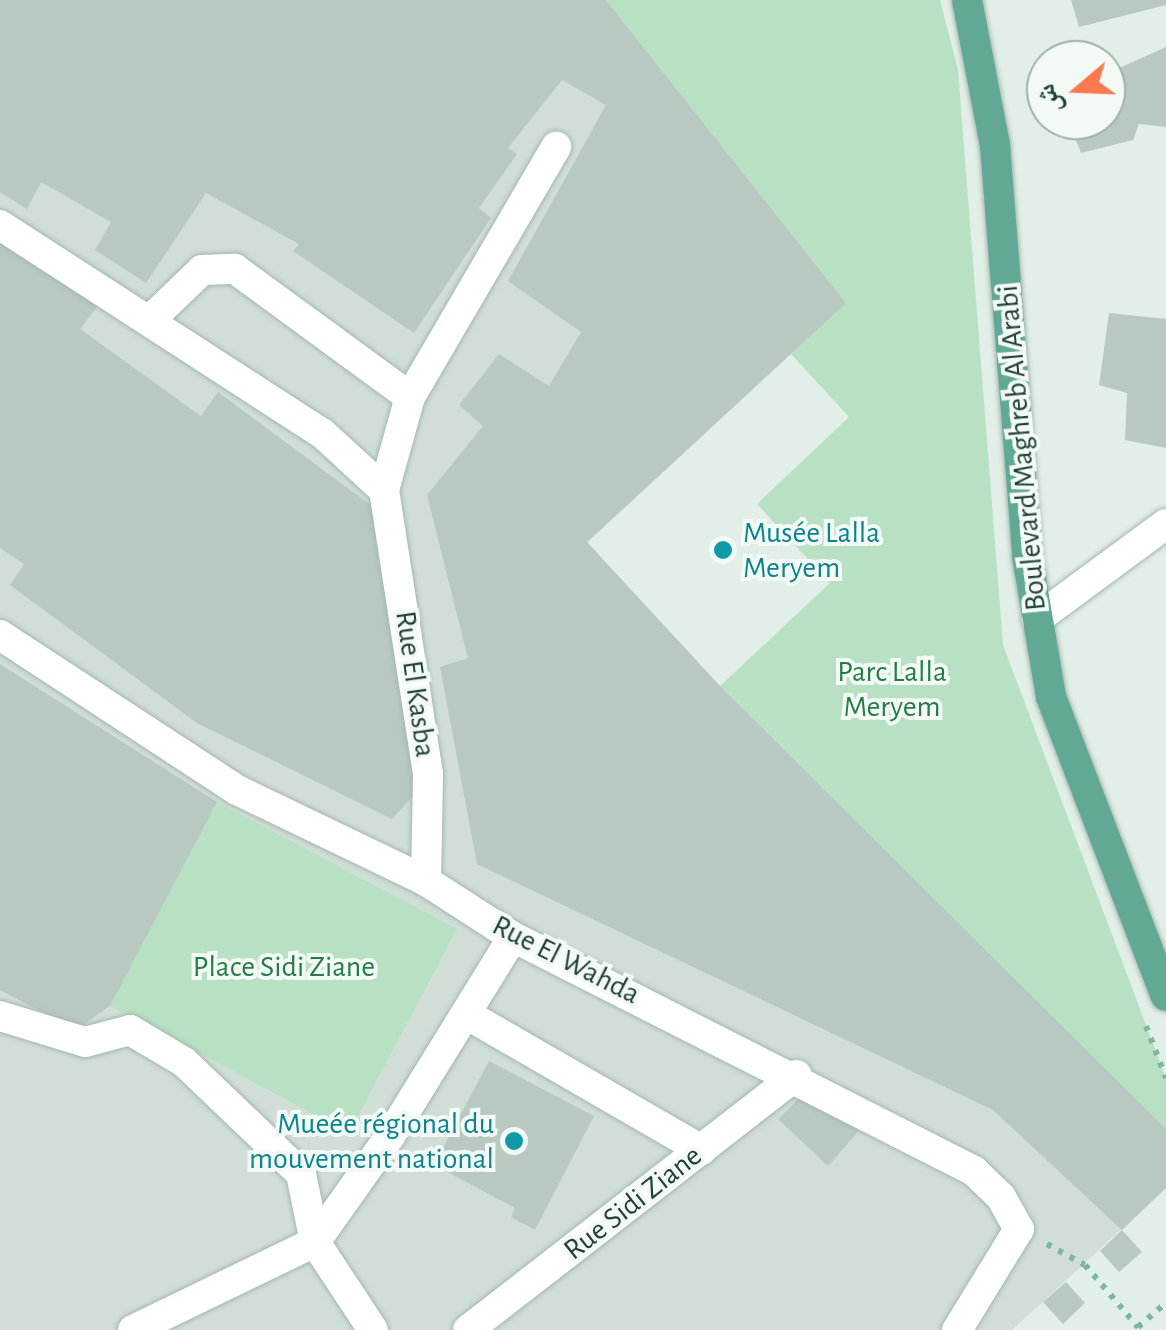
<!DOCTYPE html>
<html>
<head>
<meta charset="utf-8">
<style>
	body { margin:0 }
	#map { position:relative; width:1166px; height:1330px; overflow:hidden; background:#e2eee8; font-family:"Alegreya Sans","Noto Naskh Arabic",sans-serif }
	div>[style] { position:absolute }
	.built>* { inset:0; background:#d0ded7 }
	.green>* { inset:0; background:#b8e1c3 }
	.building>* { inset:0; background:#b7c9c1 }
	.path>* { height:6px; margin-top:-3px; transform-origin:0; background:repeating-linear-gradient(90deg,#7fb5a3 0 5px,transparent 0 13px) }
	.roads { filter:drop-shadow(0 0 2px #a4b7b0) drop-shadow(0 0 2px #a4b7b0) }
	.minor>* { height:30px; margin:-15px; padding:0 15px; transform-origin:15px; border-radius:15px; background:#fff }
	.major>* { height:30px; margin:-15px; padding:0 15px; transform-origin:15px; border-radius:15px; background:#61a895 }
	.dots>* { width:28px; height:28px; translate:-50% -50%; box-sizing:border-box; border:5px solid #f3faf6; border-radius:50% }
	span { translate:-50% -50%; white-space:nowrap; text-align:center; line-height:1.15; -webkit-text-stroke:8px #f3faf6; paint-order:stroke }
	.street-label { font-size:30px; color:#204138 }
	.culture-label { font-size:30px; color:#0d838f }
	.left { translate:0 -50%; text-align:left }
	.right { translate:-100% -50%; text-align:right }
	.park-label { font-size:30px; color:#257c46 }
	.north { position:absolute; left:1026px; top:40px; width:100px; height:100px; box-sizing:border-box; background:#f3faf6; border:2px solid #9fb0aa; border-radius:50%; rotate:251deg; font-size:28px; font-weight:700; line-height:40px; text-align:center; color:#204138 }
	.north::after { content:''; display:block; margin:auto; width:35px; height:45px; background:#ff784e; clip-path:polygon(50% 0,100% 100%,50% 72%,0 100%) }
</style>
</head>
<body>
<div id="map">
	<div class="built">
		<div style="clip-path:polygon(0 0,606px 0,846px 303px,587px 543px,720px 686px,1166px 1129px,1166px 1188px,1012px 1330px,0 1330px)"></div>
	</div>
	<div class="green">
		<div style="clip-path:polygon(606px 0,940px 0,958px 70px,1003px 645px,1166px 1078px,1166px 1129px,720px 686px,830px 583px,757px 504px,849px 417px,790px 353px,846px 303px)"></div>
		<div style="clip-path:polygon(217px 802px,457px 929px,349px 1133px,110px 1006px)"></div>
	</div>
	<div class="building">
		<div style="clip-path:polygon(0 0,606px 0,846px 303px,587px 542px,720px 686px,1166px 1129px,1166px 1188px,1122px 1230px,993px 1110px,477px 864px,440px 667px,468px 658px,427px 495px,483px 426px,459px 405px,499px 354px,549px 386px,581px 332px,508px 281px,606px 105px,562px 80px,508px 148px,517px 154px,479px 208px,491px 218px,414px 333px,293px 251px,299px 244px,206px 193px,146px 283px,95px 250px,111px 222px,41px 182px,27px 209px,0 192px)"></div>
		<div style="clip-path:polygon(1071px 0,1166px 0,1166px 5px,1079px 27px)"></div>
		<div style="clip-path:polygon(1166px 47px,1166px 127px,1139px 124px,1133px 140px,1081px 153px,1068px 120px,1106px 120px,1106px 74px)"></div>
		<div style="clip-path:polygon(0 238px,101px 302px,80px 329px,201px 416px,218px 392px,380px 512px,425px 783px,392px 819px,197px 723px,10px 585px,24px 564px,0 548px)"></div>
		<div style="clip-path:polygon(1109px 313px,1166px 319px,1166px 448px,1125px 440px,1127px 393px,1099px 385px)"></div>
		<div style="clip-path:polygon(0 664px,217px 802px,110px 1006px,76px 1030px,0 990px)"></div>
		<div style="clip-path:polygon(489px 1061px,594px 1116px,535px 1230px,511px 1217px,515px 1208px,434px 1165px)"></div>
		<div style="clip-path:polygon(809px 1089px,865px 1124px,828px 1166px,778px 1119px)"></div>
		<div style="clip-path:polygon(1122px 1230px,1142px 1252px,1119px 1272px,1100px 1251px)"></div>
		<div style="clip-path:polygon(1066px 1282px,1085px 1303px,1063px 1324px,1043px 1302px)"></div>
	</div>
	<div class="path">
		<div style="left:1146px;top:1026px;width:56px;rotate:69deg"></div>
		<div style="left:1047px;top:1244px;width:43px;rotate:28.9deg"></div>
		<div style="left:1085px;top:1265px;width:82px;rotate:49.5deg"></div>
		<div style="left:1138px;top:1327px;width:37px;rotate:-41deg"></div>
	</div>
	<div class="roads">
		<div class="minor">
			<div style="left:0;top:225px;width:383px;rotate:32.9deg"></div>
			<div style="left:322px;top:433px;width:84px;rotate:42.6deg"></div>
			<div style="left:150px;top:320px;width:72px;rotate:-43.9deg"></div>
			<div style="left:202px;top:270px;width:33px;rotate:-2deg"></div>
			<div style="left:235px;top:269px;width:217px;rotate:36.2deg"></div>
			<div style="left:1037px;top:619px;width:160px;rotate:-36.4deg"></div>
			<div style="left:0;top:635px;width:283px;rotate:33.2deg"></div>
			<div style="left:237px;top:790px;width:210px;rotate:25.7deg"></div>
			<div style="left:426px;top:881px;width:103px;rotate:32.8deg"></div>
			<div style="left:513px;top:937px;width:517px;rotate:26.91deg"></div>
			<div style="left:974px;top:1171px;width:37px;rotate:44deg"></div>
			<div style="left:1001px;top:1197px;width:37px;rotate:61deg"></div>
			<div style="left:1019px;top:1229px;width:119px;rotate:121.5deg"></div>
			<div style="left:426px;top:881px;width:107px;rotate:-88.9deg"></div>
			<div style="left:428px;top:774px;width:287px;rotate:-98.8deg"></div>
			<div style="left:384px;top:490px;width:97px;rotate:-74.4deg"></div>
			<div style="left:410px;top:397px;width:290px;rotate:-59.7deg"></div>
			<div style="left:466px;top:1014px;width:272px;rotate:30deg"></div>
			<div style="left:0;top:1016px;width:89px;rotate:17deg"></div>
			<div style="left:85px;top:1042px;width:47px;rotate:-14.9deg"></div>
			<div style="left:130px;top:1030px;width:63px;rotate:30.7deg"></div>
			<div style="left:184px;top:1062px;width:162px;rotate:43.7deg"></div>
			<div style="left:301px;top:1174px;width:69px;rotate:78.4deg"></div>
			<div style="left:315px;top:1242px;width:105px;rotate:56.6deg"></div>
			<div style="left:133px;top:1330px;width:202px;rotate:-25.8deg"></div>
			<div style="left:315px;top:1242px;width:130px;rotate:-54.7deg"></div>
			<div style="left:390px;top:1136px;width:234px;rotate:-58.3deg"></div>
			<div style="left:468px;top:1330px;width:416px;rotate:-37.8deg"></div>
		</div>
		<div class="major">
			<div style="left:967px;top:0;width:148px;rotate:79.1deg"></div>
			<div style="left:995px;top:145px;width:412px;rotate:85.5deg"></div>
			<div style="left:1027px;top:556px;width:143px;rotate:80.3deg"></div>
			<div style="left:1051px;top:697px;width:320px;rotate:69deg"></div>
		</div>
	</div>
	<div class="dots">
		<div style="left:723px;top:550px;background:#0f9aa8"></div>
		<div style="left:514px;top:1141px;background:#0f9aa8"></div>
	</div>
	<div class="street-label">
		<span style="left:1022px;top:448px;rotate:-95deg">Boulevard Maghreb Al Arabi</span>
		<span style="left:415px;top:684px;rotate:82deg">Rue El Kasba</span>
		<span style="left:566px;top:960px;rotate:27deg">Rue El Wahda</span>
		<span style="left:633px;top:1203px;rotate:-38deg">Rue Sidi Ziane</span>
	</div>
	<div class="culture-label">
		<span class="left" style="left:743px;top:550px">Musée Lalla<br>Meryem</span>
		<span class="right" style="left:494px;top:1141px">Mueée régional du<br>mouvement national</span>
	</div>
	<div class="park-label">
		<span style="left:892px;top:689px">Parc Lalla<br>Meryem</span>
		<span style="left:284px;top:967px">Place Sidi Ziane</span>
	</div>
	<div class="north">ش</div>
</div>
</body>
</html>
